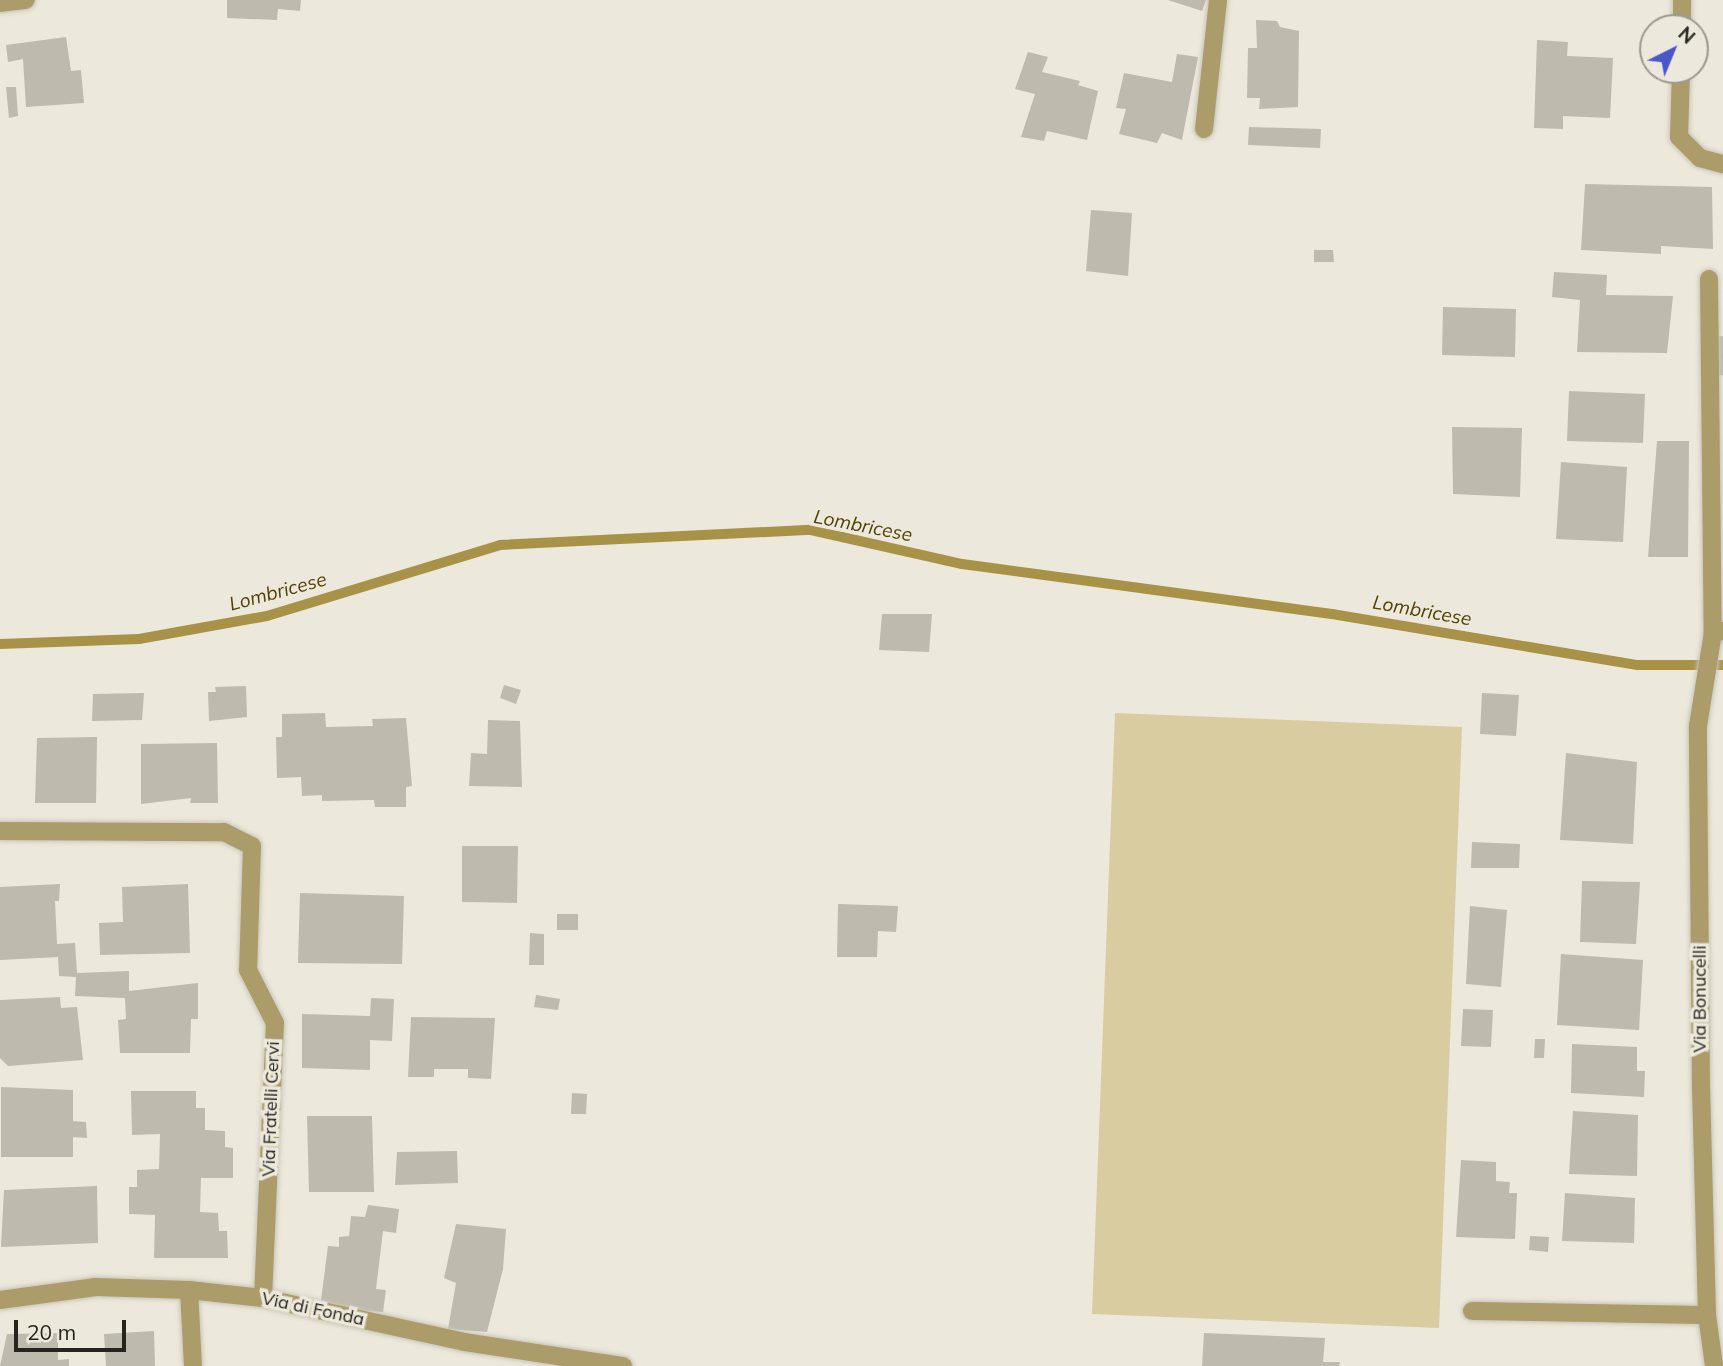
<!DOCTYPE html>
<html>
<head>
<meta charset="utf-8">
<style>
	body { margin:0 }
	#map { position:relative; width:1723px; height:1366px; overflow:hidden; background:#ece8db; font-family:Mulish,sans-serif }
	div>[style] { position:absolute }
	.green>* { inset:0; background:#d9cca1 }
	.stream>* { height:10px; margin:-5px; padding:0 5px; transform-origin:5px; border-radius:5px; background:#a89248 }
	.building>* { inset:0; background:#bebaae }
	.roads { filter:drop-shadow(0 0 2px #c8c5b9) drop-shadow(0 0 2px #c8c5b9) }
	.service>* { height:18px; margin:-9px; padding:0 9px; transform-origin:9px; border-radius:9px; background:#ab9c69 }
	.minor>* { height:18px; margin:-9px; padding:0 9px; transform-origin:9px; border-radius:9px; background:#ab9c69 }
	span { translate:-50% -50%; white-space:nowrap; text-align:center; line-height:1.15; -webkit-text-stroke:7px #ece8db; paint-order:stroke }
	.street-label { font-size:18px; color:#25241f }
	.water-label { font-size:19px; color:#4f3f01; font-style:italic }
	.north { position:absolute; left:1639px; top:14px; width:70px; height:70px; box-sizing:border-box; background:#ece8db; border:2px solid #9c9a90; border-radius:50%; rotate:43deg; font-size:19px; font-weight:700; line-height:28px; text-align:center; color:#25241f }
	.north::after { content:''; display:block; margin:auto; width:24px; height:32px; background:#4957cb; clip-path:polygon(50% 0,100% 100%,50% 72%,0 100%) }
	.scale { position:absolute; left:14px; top:1320px; width:112px; height:32px; box-sizing:border-box; border:4px solid #25241f; border-top:0; padding-left:9px; font-size:21px; line-height:24px; white-space:nowrap; color:#25241f; -webkit-text-stroke:5px #ece8db; paint-order:stroke }
</style>
</head>
<body>
<div id="map">
	<div class="green">
		<div style="clip-path:polygon(1115px 713px,1462px 727px,1439px 1328px,1092px 1314px)"></div>
	</div>
	<div class="stream">
		<div style="left:0;top:644px;width:139px;rotate:-2.1deg"></div>
		<div style="left:139px;top:639px;width:130px;rotate:-10.2deg"></div>
		<div style="left:267px;top:616px;width:244px;rotate:-16.9deg"></div>
		<div style="left:500px;top:545px;width:311px;rotate:-2.8deg"></div>
		<div style="left:811px;top:530px;width:155px;rotate:12.7deg"></div>
		<div style="left:962px;top:564px;width:373px;rotate:7.7deg"></div>
		<div style="left:1332px;top:614px;width:310px;rotate:9.5deg"></div>
		<div style="left:1638px;top:665px;width:85px"></div>
	</div>
	<div class="building">
		<div style="clip-path:polygon(227px 0,301px 0,300px 11px,278px 9px,277px 20px,227px 18px)"></div>
		<div style="clip-path:polygon(1168px 0,1206px 0,1202px 11px)"></div>
		<div style="clip-path:polygon(1256px 20px,1277px 21px,1280px 27px,1299px 31px,1298px 107px,1259px 109px,1260px 98px,1247px 98px,1248px 48px,1257px 48px)"></div>
		<div style="clip-path:polygon(66px 37px,71px 71px,81px 70px,84px 103px,26px 107px,23px 59px,8px 62px,6px 45px)"></div>
		<div style="clip-path:polygon(1537px 40px,1568px 42px,1567px 56px,1613px 58px,1610px 118px,1563px 116px,1563px 129px,1534px 128px)"></div>
		<div style="clip-path:polygon(1028px 52px,1048px 57px,1042px 72px,1080px 81px,1078px 85px,1098px 91px,1087px 140px,1047px 131px,1044px 141px,1021px 137px,1035px 94px,1015px 89px)"></div>
		<div style="clip-path:polygon(1177px 54px,1198px 57px,1182px 140px,1162px 133px,1157px 143px,1119px 134px,1126px 109px,1116px 108px,1124px 73px,1172px 82px)"></div>
		<div style="clip-path:polygon(6px 87px,16px 87px,18px 116px,9px 118px)"></div>
		<div style="clip-path:polygon(1249px 127px,1321px 129px,1320px 148px,1248px 145px)"></div>
		<div style="clip-path:polygon(1585px 184px,1712px 187px,1713px 249px,1661px 246px,1661px 254px,1581px 250px)"></div>
		<div style="clip-path:polygon(1091px 210px,1132px 213px,1128px 276px,1086px 271px)"></div>
		<div style="clip-path:polygon(1314px 250px,1333px 250px,1334px 262px,1314px 262px)"></div>
		<div style="clip-path:polygon(1554px 272px,1607px 275px,1606px 295px,1673px 296px,1667px 353px,1577px 352px,1580px 300px,1552px 297px)"></div>
		<div style="clip-path:polygon(1443px 307px,1516px 309px,1515px 357px,1442px 355px)"></div>
		<div style="clip-path:polygon(1723px 336px,1723px 375px,1715px 376px,1715px 337px)"></div>
		<div style="clip-path:polygon(1569px 391px,1645px 394px,1643px 443px,1567px 441px)"></div>
		<div style="clip-path:polygon(1452px 427px,1522px 428px,1520px 497px,1453px 494px)"></div>
		<div style="clip-path:polygon(1657px 441px,1689px 441px,1688px 557px,1648px 557px)"></div>
		<div style="clip-path:polygon(1561px 462px,1627px 467px,1623px 542px,1556px 539px)"></div>
		<div style="clip-path:polygon(882px 614px,932px 614px,929px 652px,879px 650px)"></div>
		<div style="clip-path:polygon(504px 685px,521px 690px,516px 704px,500px 698px)"></div>
		<div style="clip-path:polygon(246px 686px,247px 717px,209px 721px,208px 692px,216px 692px,215px 687px)"></div>
		<div style="clip-path:polygon(144px 693px,142px 720px,92px 721px,93px 694px)"></div>
		<div style="clip-path:polygon(1482px 693px,1519px 695px,1516px 736px,1480px 734px)"></div>
		<div style="clip-path:polygon(325px 713px,326px 727px,373px 726px,372px 719px,406px 718px,412px 786px,406px 787px,406px 807px,375px 807px,374px 800px,322px 801px,322px 795px,302px 796px,301px 777px,277px 778px,276px 737px,282px 737px,282px 714px)"></div>
		<div style="clip-path:polygon(488px 720px,520px 721px,522px 787px,469px 786px,471px 753px,487px 754px)"></div>
		<div style="clip-path:polygon(97px 737px,96px 803px,35px 803px,37px 738px)"></div>
		<div style="clip-path:polygon(217px 743px,218px 803px,190px 803px,191px 798px,141px 804px,141px 744px)"></div>
		<div style="clip-path:polygon(1566px 753px,1637px 762px,1633px 844px,1560px 840px)"></div>
		<div style="clip-path:polygon(1472px 842px,1520px 844px,1519px 868px,1471px 868px)"></div>
		<div style="clip-path:polygon(462px 846px,518px 846px,517px 903px,462px 902px)"></div>
		<div style="clip-path:polygon(1582px 881px,1640px 882px,1636px 944px,1580px 942px)"></div>
		<div style="clip-path:polygon(60px 884px,59px 901px,55px 901px,57px 944px,75px 943px,77px 973px,129px 971px,129px 991px,198px 983px,198px 1019px,191px 1019px,190px 1053px,120px 1053px,118px 1020px,126px 1019px,125px 998px,75px 996px,76px 977px,59px 976px,58px 957px,0 960px,0 887px)"></div>
		<div style="clip-path:polygon(188px 884px,190px 953px,100px 955px,99px 923px,123px 922px,122px 887px)"></div>
		<div style="clip-path:polygon(300px 893px,404px 896px,402px 964px,298px 963px)"></div>
		<div style="clip-path:polygon(838px 904px,898px 906px,896px 932px,878px 931px,877px 957px,837px 957px)"></div>
		<div style="clip-path:polygon(1470px 906px,1507px 910px,1501px 987px,1466px 984px)"></div>
		<div style="clip-path:polygon(557px 914px,578px 914px,578px 930px,557px 930px)"></div>
		<div style="clip-path:polygon(530px 933px,544px 934px,544px 965px,529px 965px)"></div>
		<div style="clip-path:polygon(1561px 954px,1643px 960px,1639px 1030px,1557px 1025px)"></div>
		<div style="clip-path:polygon(536px 995px,560px 999px,558px 1010px,534px 1007px)"></div>
		<div style="clip-path:polygon(60px 997px,61px 1008px,77px 1007px,83px 1060px,8px 1066px,0 1058px,0 1000px)"></div>
		<div style="clip-path:polygon(371px 998px,394px 999px,392px 1041px,370px 1040px,370px 1070px,302px 1068px,302px 1014px,370px 1016px)"></div>
		<div style="clip-path:polygon(1463px 1009px,1493px 1010px,1491px 1047px,1461px 1046px)"></div>
		<div style="clip-path:polygon(411px 1017px,495px 1018px,491px 1079px,468px 1078px,468px 1069px,434px 1069px,434px 1077px,408px 1077px)"></div>
		<div style="clip-path:polygon(1535px 1039px,1545px 1039px,1544px 1058px,1534px 1058px)"></div>
		<div style="clip-path:polygon(1572px 1044px,1637px 1047px,1637px 1071px,1645px 1071px,1644px 1097px,1571px 1093px)"></div>
		<div style="clip-path:polygon(1px 1087px,73px 1090px,73px 1121px,86px 1122px,87px 1138px,73px 1137px,73px 1157px,1px 1157px)"></div>
		<div style="clip-path:polygon(131px 1091px,196px 1091px,196px 1108px,205px 1108px,205px 1130px,225px 1131px,225px 1147px,233px 1148px,233px 1178px,201px 1178px,200px 1212px,218px 1213px,219px 1231px,227px 1231px,228px 1258px,154px 1258px,155px 1215px,129px 1214px,129px 1187px,137px 1187px,137px 1170px,159px 1169px,160px 1134px,132px 1135px)"></div>
		<div style="clip-path:polygon(572px 1093px,587px 1094px,586px 1114px,571px 1114px)"></div>
		<div style="clip-path:polygon(1573px 1111px,1638px 1115px,1637px 1176px,1569px 1174px)"></div>
		<div style="clip-path:polygon(307px 1116px,372px 1116px,374px 1192px,309px 1192px)"></div>
		<div style="clip-path:polygon(457px 1151px,458px 1183px,395px 1185px,397px 1152px)"></div>
		<div style="clip-path:polygon(1461px 1160px,1496px 1162px,1496px 1181px,1510px 1182px,1509px 1193px,1517px 1193px,1515px 1239px,1456px 1237px)"></div>
		<div style="clip-path:polygon(97px 1186px,98px 1243px,1px 1247px,4px 1190px)"></div>
		<div style="clip-path:polygon(1565px 1193px,1635px 1198px,1634px 1243px,1562px 1241px)"></div>
		<div style="clip-path:polygon(368px 1205px,399px 1209px,396px 1233px,383px 1231px,376px 1289px,386px 1290px,383px 1312px,320px 1308px,328px 1246px,339px 1247px,339px 1237px,349px 1236px,351px 1216px,365px 1217px)"></div>
		<div style="clip-path:polygon(456px 1224px,506px 1229px,503px 1269px,487px 1332px,448px 1329px,456px 1283px,444px 1278px)"></div>
		<div style="clip-path:polygon(1530px 1236px,1549px 1237px,1548px 1252px,1529px 1250px)"></div>
		<div style="clip-path:polygon(154px 1331px,155px 1366px,106px 1366px,104px 1334px)"></div>
		<div style="clip-path:polygon(58px 1333px,58px 1360px,69px 1359px,69px 1366px,0 1366px,7px 1334px)"></div>
		<div style="clip-path:polygon(1204px 1333px,1325px 1338px,1323px 1362px,1340px 1362px,1339px 1366px,1202px 1366px)"></div>
	</div>
	<div class="roads">
		<div class="service">
			<div style="left:1709px;top:279px;width:353px;rotate:89.4deg"></div>
			<div style="left:189px;top:1290px;width:76px;rotate:87deg"></div>
			<div style="left:1472px;top:1311px;width:235px;rotate:1deg"></div>
		</div>
		<div class="minor">
			<div style="left:0;top:3px;width:26px;rotate:-7deg"></div>
			<div style="left:1682px;top:28px;width:28px;rotate:-90deg"></div>
			<div style="left:1681px;top:70px;width:67px;rotate:91.7deg"></div>
			<div style="left:1679px;top:137px;width:30px;rotate:45deg"></div>
			<div style="left:1700px;top:158px;width:24px;rotate:15deg"></div>
			<div style="left:1204px;top:129px;width:130px;rotate:-83.8deg"></div>
			<div style="left:0;top:831px;width:224px;rotate:0.3deg"></div>
			<div style="left:224px;top:832px;width:31px;rotate:27deg"></div>
			<div style="left:252px;top:846px;width:124px;rotate:91.8deg"></div>
			<div style="left:248px;top:970px;width:59px;rotate:63deg"></div>
			<div style="left:275px;top:1023px;width:275px;rotate:92.5deg"></div>
			<div style="left:0;top:1300px;width:97px;rotate:-7.7deg"></div>
			<div style="left:96px;top:1287px;width:93px;rotate:1.8deg"></div>
			<div style="left:189px;top:1290px;width:74px;rotate:6.2deg"></div>
			<div style="left:263px;top:1298px;width:206px;rotate:12.3deg"></div>
			<div style="left:464px;top:1342px;width:161px;rotate:8.6deg"></div>
			<div style="left:1714px;top:1366px;width:51px;rotate:-97.8deg"></div>
			<div style="left:1707px;top:1315px;width:226px;rotate:-91.5deg"></div>
			<div style="left:1701px;top:1089px;width:363px;rotate:-90.5deg"></div>
			<div style="left:1698px;top:726px;width:95px;rotate:-80.9deg"></div>
			<div style="left:1713px;top:632px;width:10px;rotate:-6deg"></div>
		</div>
	</div>
	<div class="street-label">
		<span style="left:1700px;top:999px;rotate:-90deg">Via Bonucelli</span>
		<span style="left:271px;top:1109px;rotate:-88deg">Via Fratelli Cervi</span>
		<span style="left:313px;top:1309px;rotate:12deg">Via di Fonda</span>
	</div>
	<div class="water-label">
		<span style="left:863px;top:526px;rotate:11deg">Lombricese</span>
		<span style="left:278px;top:592px;rotate:-15deg">Lombricese</span>
		<span style="left:1422px;top:611px;rotate:10deg">Lombricese</span>
	</div>
	<div class="north">N</div>
	<div class="scale">20 m</div>
</div>
</body>
</html>
